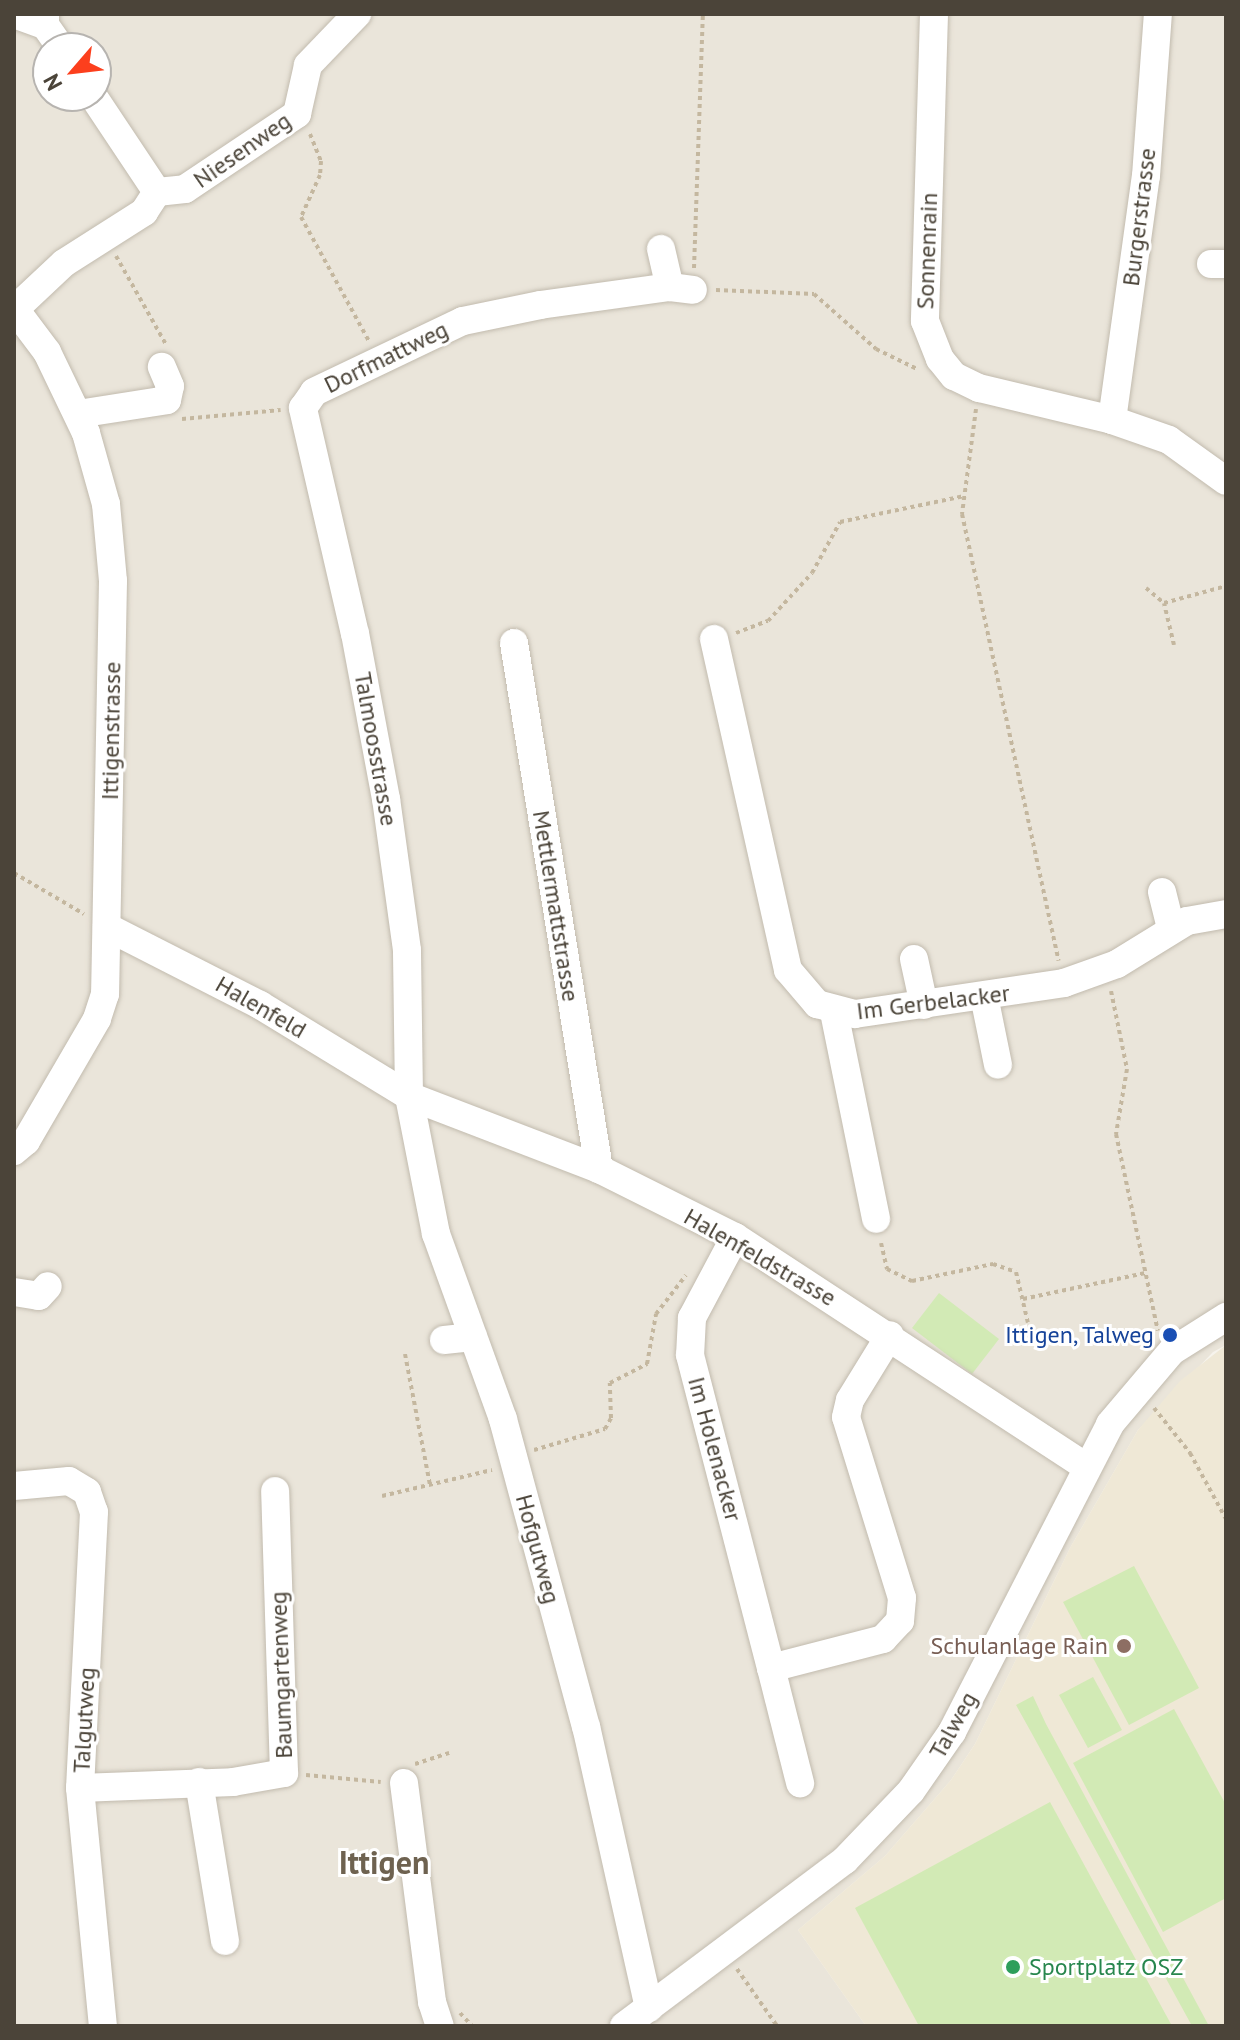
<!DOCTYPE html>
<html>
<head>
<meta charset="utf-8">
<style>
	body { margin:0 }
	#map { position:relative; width:1240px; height:2040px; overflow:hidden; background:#f6f3ec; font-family:"PT Sans",sans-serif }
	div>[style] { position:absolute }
	.residential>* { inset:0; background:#eae5da }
	.education>* { inset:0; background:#efe8d6 }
	.green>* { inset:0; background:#d2eab5 }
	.path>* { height:4px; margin-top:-2px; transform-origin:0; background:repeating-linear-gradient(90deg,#c4b79f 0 4px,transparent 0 8px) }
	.roads { filter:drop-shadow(0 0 2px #c2bbae) drop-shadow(0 0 2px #c2bbae) }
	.minor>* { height:28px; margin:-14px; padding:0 14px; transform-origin:14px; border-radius:14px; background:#fff }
	.dots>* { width:22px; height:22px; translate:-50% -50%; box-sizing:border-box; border:4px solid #fff; border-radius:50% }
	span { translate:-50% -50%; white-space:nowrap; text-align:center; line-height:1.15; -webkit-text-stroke:6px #fff; paint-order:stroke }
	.street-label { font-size:24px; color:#4b4439 }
	.transit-label { font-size:24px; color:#164399 }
	.right { translate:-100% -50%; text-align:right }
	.education-label { font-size:24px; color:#785e54 }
	.leisure-label { font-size:24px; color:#27864d }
	.left { translate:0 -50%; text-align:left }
	.district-label { font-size:32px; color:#6e6250; font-weight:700 }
	.frame { position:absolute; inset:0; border:16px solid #4b4439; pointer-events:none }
	.north { position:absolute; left:32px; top:32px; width:80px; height:80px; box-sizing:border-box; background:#fff; border:2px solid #b7b4b0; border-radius:50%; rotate:242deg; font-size:22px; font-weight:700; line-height:32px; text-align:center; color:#4b4439 }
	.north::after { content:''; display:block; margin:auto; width:28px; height:36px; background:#fc3f1d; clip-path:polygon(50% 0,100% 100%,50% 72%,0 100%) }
</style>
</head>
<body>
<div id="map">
	<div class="residential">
		<div style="clip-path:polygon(evenodd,14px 14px,1226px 14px,1226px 1345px,1213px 1352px,1138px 1430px,1070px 1548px,975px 1744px,951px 1780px,885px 1856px,798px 1930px,866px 2026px,14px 2026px,14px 14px,48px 48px,96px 48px,96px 96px,48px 96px,48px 48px)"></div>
	</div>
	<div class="education">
		<div style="clip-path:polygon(1226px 1345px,1226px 2026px,866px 2026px,798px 1930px,885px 1856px,951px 1780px,975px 1744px,1070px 1548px,1138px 1430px,1180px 1381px)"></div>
	</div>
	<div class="green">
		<div style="clip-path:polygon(939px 1293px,999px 1339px,972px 1374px,912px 1328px)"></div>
		<div style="clip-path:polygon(1134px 1566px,1199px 1688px,1129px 1725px,1063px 1602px)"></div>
		<div style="clip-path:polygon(1093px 1677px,1122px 1730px,1088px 1748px,1059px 1695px)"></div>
		<div style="clip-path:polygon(1033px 1696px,1046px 1724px,1209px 2026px,1192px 2026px,1031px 1732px,1016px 1705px)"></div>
		<div style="clip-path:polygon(1174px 1709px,1226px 1805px,1226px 1898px,1163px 1932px,1073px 1763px)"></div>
		<div style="clip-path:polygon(1050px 1802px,1172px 2026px,919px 2026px,855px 1908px)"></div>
	</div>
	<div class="path">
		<div style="left:310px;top:134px;width:29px;rotate:68deg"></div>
		<div style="left:321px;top:161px;width:14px;rotate:94deg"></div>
		<div style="left:320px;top:175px;width:46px;rotate:114.3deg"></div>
		<div style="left:301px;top:217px;width:141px;rotate:61.3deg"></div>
		<div style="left:116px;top:256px;width:103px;rotate:60.5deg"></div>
		<div style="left:694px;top:268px;width:254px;rotate:-88deg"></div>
		<div style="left:716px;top:290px;width:98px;rotate:2.3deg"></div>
		<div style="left:814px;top:294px;width:83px;rotate:41.6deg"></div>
		<div style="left:876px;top:349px;width:46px;rotate:26deg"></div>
		<div style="left:976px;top:409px;width:106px;rotate:97.6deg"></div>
		<div style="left:962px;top:514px;width:457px;rotate:77.8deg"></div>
		<div style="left:182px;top:419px;width:99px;rotate:-5.2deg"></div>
		<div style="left:1146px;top:588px;width:23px;rotate:40deg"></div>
		<div style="left:736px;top:633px;width:34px;rotate:-21deg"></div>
		<div style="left:768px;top:621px;width:65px;rotate:-47.5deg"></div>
		<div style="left:812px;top:573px;width:58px;rotate:-61.2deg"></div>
		<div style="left:840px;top:522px;width:127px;rotate:-11.8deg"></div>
		<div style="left:1174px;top:645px;width:43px;rotate:-103.4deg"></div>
		<div style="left:1164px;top:603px;width:64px;rotate:-15.3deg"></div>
		<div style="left:14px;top:873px;width:81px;rotate:30.4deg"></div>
		<div style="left:1111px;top:991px;width:80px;rotate:78.4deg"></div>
		<div style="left:1127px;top:1069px;width:66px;rotate:99.6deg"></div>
		<div style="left:1116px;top:1134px;width:201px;rotate:78deg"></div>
		<div style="left:881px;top:1243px;width:27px;rotate:77deg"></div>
		<div style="left:887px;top:1269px;width:28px;rotate:26deg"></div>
		<div style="left:912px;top:1281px;width:83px;rotate:-11.9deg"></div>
		<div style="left:993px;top:1264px;width:24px;rotate:19deg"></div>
		<div style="left:1016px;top:1272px;width:52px;rotate:76.8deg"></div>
		<div style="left:1023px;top:1299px;width:125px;rotate:-12deg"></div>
		<div style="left:405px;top:1354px;width:133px;rotate:79.2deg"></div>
		<div style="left:1154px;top:1408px;width:58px;rotate:51.3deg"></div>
		<div style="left:1190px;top:1453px;width:75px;rotate:61.4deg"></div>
		<div style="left:534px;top:1450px;width:74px;rotate:-16.5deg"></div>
		<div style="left:605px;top:1429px;width:13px;rotate:-61deg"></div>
		<div style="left:611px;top:1418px;width:35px;rotate:-92deg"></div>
		<div style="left:610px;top:1383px;width:42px;rotate:-27.2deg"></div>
		<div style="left:647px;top:1364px;width:51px;rotate:-79.8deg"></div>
		<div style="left:656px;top:1314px;width:49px;rotate:-52.4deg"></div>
		<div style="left:382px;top:1496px;width:113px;rotate:-13.3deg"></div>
		<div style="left:415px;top:1764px;width:36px;rotate:-18deg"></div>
		<div style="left:306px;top:1775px;width:75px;rotate:5.3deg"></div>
		<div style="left:737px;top:1969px;width:70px;rotate:54.9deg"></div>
		<div style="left:460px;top:2013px;width:18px;rotate:47deg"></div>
	</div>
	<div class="roads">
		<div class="minor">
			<div style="left:14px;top:14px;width:33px;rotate:20deg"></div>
			<div style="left:45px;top:14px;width:11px;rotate:90deg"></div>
			<div style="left:45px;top:25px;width:28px;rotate:55deg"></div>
			<div style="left:934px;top:14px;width:307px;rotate:91.7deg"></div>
			<div style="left:925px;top:321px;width:41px;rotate:68.5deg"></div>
			<div style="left:940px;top:359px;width:22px;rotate:51deg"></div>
			<div style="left:954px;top:376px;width:28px;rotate:26deg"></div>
			<div style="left:979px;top:388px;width:137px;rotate:13.5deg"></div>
			<div style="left:1112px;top:420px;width:60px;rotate:19.3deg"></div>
			<div style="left:1169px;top:440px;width:70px;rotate:35.7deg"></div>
			<div style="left:93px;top:96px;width:115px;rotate:56.3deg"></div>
			<div style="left:157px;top:192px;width:28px;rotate:-6deg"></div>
			<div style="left:185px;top:189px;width:135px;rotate:-33.8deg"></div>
			<div style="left:297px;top:114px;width:50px;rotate:-77.3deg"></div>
			<div style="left:308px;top:65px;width:71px;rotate:-46.1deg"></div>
			<div style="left:661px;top:249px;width:39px;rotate:77deg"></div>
			<div style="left:1211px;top:264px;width:15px"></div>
			<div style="left:14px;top:308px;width:55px;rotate:53.1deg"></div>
			<div style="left:47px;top:352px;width:90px;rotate:64.3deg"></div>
			<div style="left:86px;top:433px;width:74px;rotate:74.3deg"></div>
			<div style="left:106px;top:504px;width:77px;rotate:84.8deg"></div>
			<div style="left:113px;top:581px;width:413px;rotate:91.1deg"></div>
			<div style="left:105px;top:994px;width:26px;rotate:108deg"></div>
			<div style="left:97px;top:1019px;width:141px;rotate:120.2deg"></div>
			<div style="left:26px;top:1141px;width:16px;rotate:140deg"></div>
			<div style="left:15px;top:309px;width:67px;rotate:-43.2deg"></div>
			<div style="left:64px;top:263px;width:95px;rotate:-32.5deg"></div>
			<div style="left:144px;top:212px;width:24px;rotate:-57deg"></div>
			<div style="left:78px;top:414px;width:90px;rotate:-8.9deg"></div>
			<div style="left:167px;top:400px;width:14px;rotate:-78deg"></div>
			<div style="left:170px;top:386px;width:21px;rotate:-113deg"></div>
			<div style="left:1112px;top:420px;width:246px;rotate:-82.1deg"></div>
			<div style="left:1146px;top:176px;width:162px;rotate:-85.8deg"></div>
			<div style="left:714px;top:639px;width:339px;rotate:77.4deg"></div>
			<div style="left:788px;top:970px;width:45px;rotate:49.5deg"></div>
			<div style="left:817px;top:1004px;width:39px;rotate:15deg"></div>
			<div style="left:855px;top:1014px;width:211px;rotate:-8.4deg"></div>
			<div style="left:1064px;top:983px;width:56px;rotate:-19.7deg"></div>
			<div style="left:1117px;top:964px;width:82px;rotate:-31.6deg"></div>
			<div style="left:1187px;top:921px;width:40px;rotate:-10deg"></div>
			<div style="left:514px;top:643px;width:533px;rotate:80.82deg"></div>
			<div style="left:1162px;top:892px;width:37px;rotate:76deg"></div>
			<div style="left:107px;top:927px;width:172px;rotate:27deg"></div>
			<div style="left:260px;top:1005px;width:175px;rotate:31.4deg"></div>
			<div style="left:409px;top:1096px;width:204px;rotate:21deg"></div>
			<div style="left:599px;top:1169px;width:152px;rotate:26.6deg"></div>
			<div style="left:735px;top:1237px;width:418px;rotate:33.2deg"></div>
			<div style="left:914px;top:959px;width:47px;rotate:77.7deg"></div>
			<div style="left:984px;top:996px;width:70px;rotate:78.5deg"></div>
			<div style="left:834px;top:1012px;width:211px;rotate:78.5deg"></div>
			<div style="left:735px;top:1237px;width:92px;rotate:118deg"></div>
			<div style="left:692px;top:1318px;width:37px;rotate:93deg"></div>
			<div style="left:690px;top:1355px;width:323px;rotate:75.5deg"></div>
			<div style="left:771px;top:1668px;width:116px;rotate:-14.5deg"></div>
			<div style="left:883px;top:1639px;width:25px;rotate:-47deg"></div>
			<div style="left:900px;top:1621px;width:23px;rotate:-85deg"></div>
			<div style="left:902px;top:1598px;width:189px;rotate:-107.2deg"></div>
			<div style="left:846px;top:1417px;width:17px;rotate:-77deg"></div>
			<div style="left:850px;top:1400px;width:76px;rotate:-58.4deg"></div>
			<div style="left:14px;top:1292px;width:25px;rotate:9deg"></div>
			<div style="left:39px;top:1296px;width:13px;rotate:-48deg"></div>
			<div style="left:444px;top:1340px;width:29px;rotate:-6deg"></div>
			<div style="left:14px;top:1486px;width:55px;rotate:-5.2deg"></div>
			<div style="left:69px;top:1481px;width:21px;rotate:31deg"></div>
			<div style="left:87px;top:1492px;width:21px;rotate:71deg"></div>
			<div style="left:94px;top:1512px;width:276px;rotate:92.9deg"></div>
			<div style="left:80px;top:1788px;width:239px;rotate:84.5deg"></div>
			<div style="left:771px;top:1668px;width:119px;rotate:75.8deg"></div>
			<div style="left:199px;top:1782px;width:161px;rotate:80.7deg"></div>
			<div style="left:404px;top:1783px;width:221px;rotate:82.7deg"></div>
			<div style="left:432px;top:2002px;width:25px;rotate:72deg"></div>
			<div style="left:80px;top:1788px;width:153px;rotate:-2.2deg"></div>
			<div style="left:233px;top:1782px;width:52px;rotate:-10deg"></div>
			<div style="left:284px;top:1773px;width:282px;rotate:-91.8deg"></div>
			<div style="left:649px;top:2008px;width:288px;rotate:-102.6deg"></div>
			<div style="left:586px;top:1727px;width:319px;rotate:-105.1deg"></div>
			<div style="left:503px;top:1419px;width:197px;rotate:-109.9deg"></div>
			<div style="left:436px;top:1234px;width:141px;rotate:-101.1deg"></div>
			<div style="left:409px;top:1096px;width:146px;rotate:-90.8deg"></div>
			<div style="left:407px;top:950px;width:152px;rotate:-97.9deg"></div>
			<div style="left:386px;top:799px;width:168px;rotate:-100.6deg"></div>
			<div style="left:355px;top:634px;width:232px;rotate:-103deg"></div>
			<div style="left:303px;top:408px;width:19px;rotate:-55deg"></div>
			<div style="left:314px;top:392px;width:165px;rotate:-25.5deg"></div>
			<div style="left:463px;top:321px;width:79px;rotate:-11.7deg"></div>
			<div style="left:540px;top:305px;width:131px;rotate:-7.9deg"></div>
			<div style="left:670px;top:287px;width:23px;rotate:7deg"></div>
			<div style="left:624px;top:2026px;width:276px;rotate:-36.9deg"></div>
			<div style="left:845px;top:1860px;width:95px;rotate:-46.3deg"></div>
			<div style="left:911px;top:1791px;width:72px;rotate:-55.2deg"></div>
			<div style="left:952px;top:1732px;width:346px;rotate:-62.8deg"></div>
			<div style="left:1110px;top:1424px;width:96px;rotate:-49.7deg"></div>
			<div style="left:1172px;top:1351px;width:64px;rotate:-32.2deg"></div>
		</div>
	</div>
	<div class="dots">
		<div style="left:1170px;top:1335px;background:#1a4fb4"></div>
		<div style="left:1124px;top:1646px;background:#8d6e63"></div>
		<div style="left:1013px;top:1967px;background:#2e9e5b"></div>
	</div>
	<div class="street-label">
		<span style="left:242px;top:150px;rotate:-35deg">Niesenweg</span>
		<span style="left:1139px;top:217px;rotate:-83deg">Burgerstrasse</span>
		<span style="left:927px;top:251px;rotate:-88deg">Sonnenrain</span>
		<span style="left:386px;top:357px;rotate:-26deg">Dorfmattweg</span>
		<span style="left:111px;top:731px;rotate:-89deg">Ittigenstrasse</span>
		<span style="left:376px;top:749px;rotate:80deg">Talmoosstrasse</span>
		<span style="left:556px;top:906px;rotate:81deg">Mettlermattstrasse</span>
		<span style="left:933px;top:1002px;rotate:-7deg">Im Gerbelacker</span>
		<span style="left:261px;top:1007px;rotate:30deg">Halenfeld</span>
		<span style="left:760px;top:1257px;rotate:30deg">Halenfeldstrasse</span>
		<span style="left:715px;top:1449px;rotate:75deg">Im Holenacker</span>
		<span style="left:538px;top:1549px;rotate:75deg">Hofgutweg</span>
		<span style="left:281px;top:1675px;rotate:-92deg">Baumgartenweg</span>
		<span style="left:84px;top:1720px;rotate:-87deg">Talgutweg</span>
		<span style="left:953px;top:1725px;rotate:-61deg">Talweg</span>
	</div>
	<div class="transit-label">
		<span class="right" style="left:1154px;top:1335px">Ittigen, Talweg</span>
	</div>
	<div class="education-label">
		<span class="right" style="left:1108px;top:1646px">Schulanlage Rain</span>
	</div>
	<div class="leisure-label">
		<span class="left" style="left:1029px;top:1967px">Sportplatz OSZ</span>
	</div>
	<div class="district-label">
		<span style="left:384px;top:1862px">Ittigen</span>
	</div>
	<div class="frame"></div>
	<div class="north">N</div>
</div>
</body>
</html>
